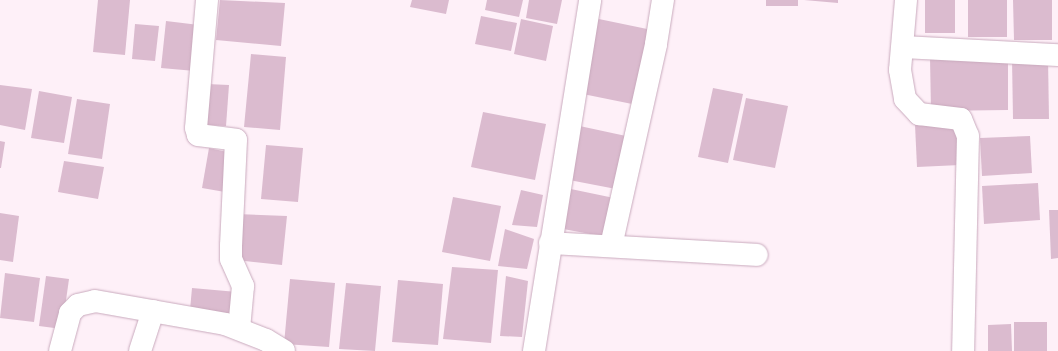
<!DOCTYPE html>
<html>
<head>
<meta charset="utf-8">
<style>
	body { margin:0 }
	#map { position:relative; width:1058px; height:351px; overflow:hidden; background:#fef0f8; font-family:Quicksand,sans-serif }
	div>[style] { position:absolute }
	.building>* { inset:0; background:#dbbbcf }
	.roads { filter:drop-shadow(0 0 1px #c9aabd) drop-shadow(0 0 1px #c9aabd) }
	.minor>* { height:22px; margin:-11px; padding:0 11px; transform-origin:11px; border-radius:11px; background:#fff }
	span { translate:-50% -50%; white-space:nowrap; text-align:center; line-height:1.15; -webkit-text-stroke:3.5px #fef0f8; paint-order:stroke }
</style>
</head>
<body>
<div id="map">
	<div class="building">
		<div style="clip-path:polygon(98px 0,130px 0,125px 55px,93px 52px)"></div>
		<div style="clip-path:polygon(220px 0,285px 3px,281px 46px,216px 40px)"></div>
		<div style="clip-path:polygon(412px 0,449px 0,446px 14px,410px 7px)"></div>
		<div style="clip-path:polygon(487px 0,523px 0,519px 17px,485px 10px)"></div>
		<div style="clip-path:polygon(529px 0,562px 0,557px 24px,526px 18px)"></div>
		<div style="clip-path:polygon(766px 0,798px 0,798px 6px,766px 6px)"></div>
		<div style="clip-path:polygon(804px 0,838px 0,838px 3px)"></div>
		<div style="clip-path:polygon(925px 0,955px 0,955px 33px,925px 33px)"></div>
		<div style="clip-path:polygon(968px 0,1007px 0,1007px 37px,968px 37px)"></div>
		<div style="clip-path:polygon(1013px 0,1052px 0,1052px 40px,1014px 40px)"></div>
		<div style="clip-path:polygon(481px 16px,517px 23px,511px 51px,475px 44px)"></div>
		<div style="clip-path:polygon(594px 18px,652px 30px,637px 105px,578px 93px)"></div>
		<div style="clip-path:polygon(521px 19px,553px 26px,546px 61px,514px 54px)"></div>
		<div style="clip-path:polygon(166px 21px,199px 25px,195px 71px,161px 68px)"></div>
		<div style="clip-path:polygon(135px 24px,159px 26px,155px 61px,132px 59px)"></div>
		<div style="clip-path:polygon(251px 54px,286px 57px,280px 130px,244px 127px)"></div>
		<div style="clip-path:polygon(1008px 57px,1008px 110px,931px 111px,930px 58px)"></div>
		<div style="clip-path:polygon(1048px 58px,1049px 119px,1013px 119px,1012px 59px)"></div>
		<div style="clip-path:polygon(207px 84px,229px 85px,226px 126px,204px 125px)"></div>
		<div style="clip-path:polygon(0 85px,32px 89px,25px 130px,0 125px)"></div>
		<div style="clip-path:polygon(713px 88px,743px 94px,728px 163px,698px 157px)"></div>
		<div style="clip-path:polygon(39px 91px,72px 97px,64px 143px,31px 138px)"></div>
		<div style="clip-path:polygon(746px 98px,788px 106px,775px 168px,733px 160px)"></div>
		<div style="clip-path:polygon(77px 99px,110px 104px,102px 159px,68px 154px)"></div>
		<div style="clip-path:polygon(483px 112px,546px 124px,535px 180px,471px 167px)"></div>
		<div style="clip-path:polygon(957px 123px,960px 165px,917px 167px,915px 125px)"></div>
		<div style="clip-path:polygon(575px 125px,626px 136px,616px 189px,564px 179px)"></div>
		<div style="clip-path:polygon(1030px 136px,1032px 173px,982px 176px,980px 138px)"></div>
		<div style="clip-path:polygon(0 141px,5px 142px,1px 168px,0 168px)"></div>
		<div style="clip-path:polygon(266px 145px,303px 148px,298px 202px,261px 199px)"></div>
		<div style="clip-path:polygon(209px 148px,232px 153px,225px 192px,202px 188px)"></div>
		<div style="clip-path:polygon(64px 161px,104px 167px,98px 199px,58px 192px)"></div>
		<div style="clip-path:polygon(1038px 183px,1040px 220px,984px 224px,982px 186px)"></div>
		<div style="clip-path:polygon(566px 188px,614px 198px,606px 237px,558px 228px)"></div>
		<div style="clip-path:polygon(521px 190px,543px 195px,537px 227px,512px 225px)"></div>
		<div style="clip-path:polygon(453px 197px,501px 206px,490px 261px,442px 252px)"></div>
		<div style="clip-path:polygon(1049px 210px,1058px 210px,1058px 258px,1051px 259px)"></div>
		<div style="clip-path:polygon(0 213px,19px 216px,13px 262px,0 260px)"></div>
		<div style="clip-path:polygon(236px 214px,287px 216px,282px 265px,236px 260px)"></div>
		<div style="clip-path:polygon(505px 229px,534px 239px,527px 269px,498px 266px)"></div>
		<div style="clip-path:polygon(452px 267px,498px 270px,491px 343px,443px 339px)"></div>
		<div style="clip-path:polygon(5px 273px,40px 278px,34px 322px,0 318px)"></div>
		<div style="clip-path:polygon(46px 276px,69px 279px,62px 329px,39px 326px)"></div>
		<div style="clip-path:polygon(506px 276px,528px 281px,522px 337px,500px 336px)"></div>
		<div style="clip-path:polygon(290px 279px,335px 283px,329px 347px,284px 344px)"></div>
		<div style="clip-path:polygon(398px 280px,443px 284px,438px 345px,392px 342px)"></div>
		<div style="clip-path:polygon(346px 283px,381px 286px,375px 351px,339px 349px)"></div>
		<div style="clip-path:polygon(192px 288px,237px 292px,235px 314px,190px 310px)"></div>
		<div style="clip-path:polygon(1014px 322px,1047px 322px,1047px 351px,1014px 351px)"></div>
		<div style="clip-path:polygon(1011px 324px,1012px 351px,988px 351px,988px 325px)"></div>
	</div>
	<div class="roads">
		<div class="minor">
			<div style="left:207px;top:0;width:128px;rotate:94.9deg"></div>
			<div style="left:196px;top:128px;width:7px;rotate:74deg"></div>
			<div style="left:198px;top:135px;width:38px;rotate:7deg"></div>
			<div style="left:236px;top:140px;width:106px;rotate:92.7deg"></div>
			<div style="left:231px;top:246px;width:13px;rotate:90deg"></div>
			<div style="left:231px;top:259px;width:30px;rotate:66deg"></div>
			<div style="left:243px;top:286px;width:43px;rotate:95.3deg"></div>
			<div style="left:906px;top:0;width:70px;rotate:94.9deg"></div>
			<div style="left:900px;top:70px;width:29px;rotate:80deg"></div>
			<div style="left:905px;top:99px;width:21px;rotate:47deg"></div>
			<div style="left:919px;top:114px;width:42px;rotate:6.8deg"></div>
			<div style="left:961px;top:119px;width:18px;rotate:68deg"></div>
			<div style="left:968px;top:136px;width:215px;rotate:91.3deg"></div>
			<div style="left:903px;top:47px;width:155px;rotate:3deg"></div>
			<div style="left:550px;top:243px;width:207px;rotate:3.3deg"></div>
			<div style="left:611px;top:246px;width:207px;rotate:-77.4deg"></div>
			<div style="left:656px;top:44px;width:45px;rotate:-81deg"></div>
			<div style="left:60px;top:351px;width:39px;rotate:-75deg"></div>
			<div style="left:70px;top:313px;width:11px;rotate:-45deg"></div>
			<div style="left:78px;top:305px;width:17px;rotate:-13deg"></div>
			<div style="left:95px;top:301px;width:132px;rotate:10deg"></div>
			<div style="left:225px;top:324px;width:44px;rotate:21.3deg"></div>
			<div style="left:266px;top:340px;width:21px;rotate:31deg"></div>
			<div style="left:140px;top:351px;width:42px;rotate:-72deg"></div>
			<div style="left:534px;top:351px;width:355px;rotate:-80.9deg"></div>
		</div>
	</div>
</div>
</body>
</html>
